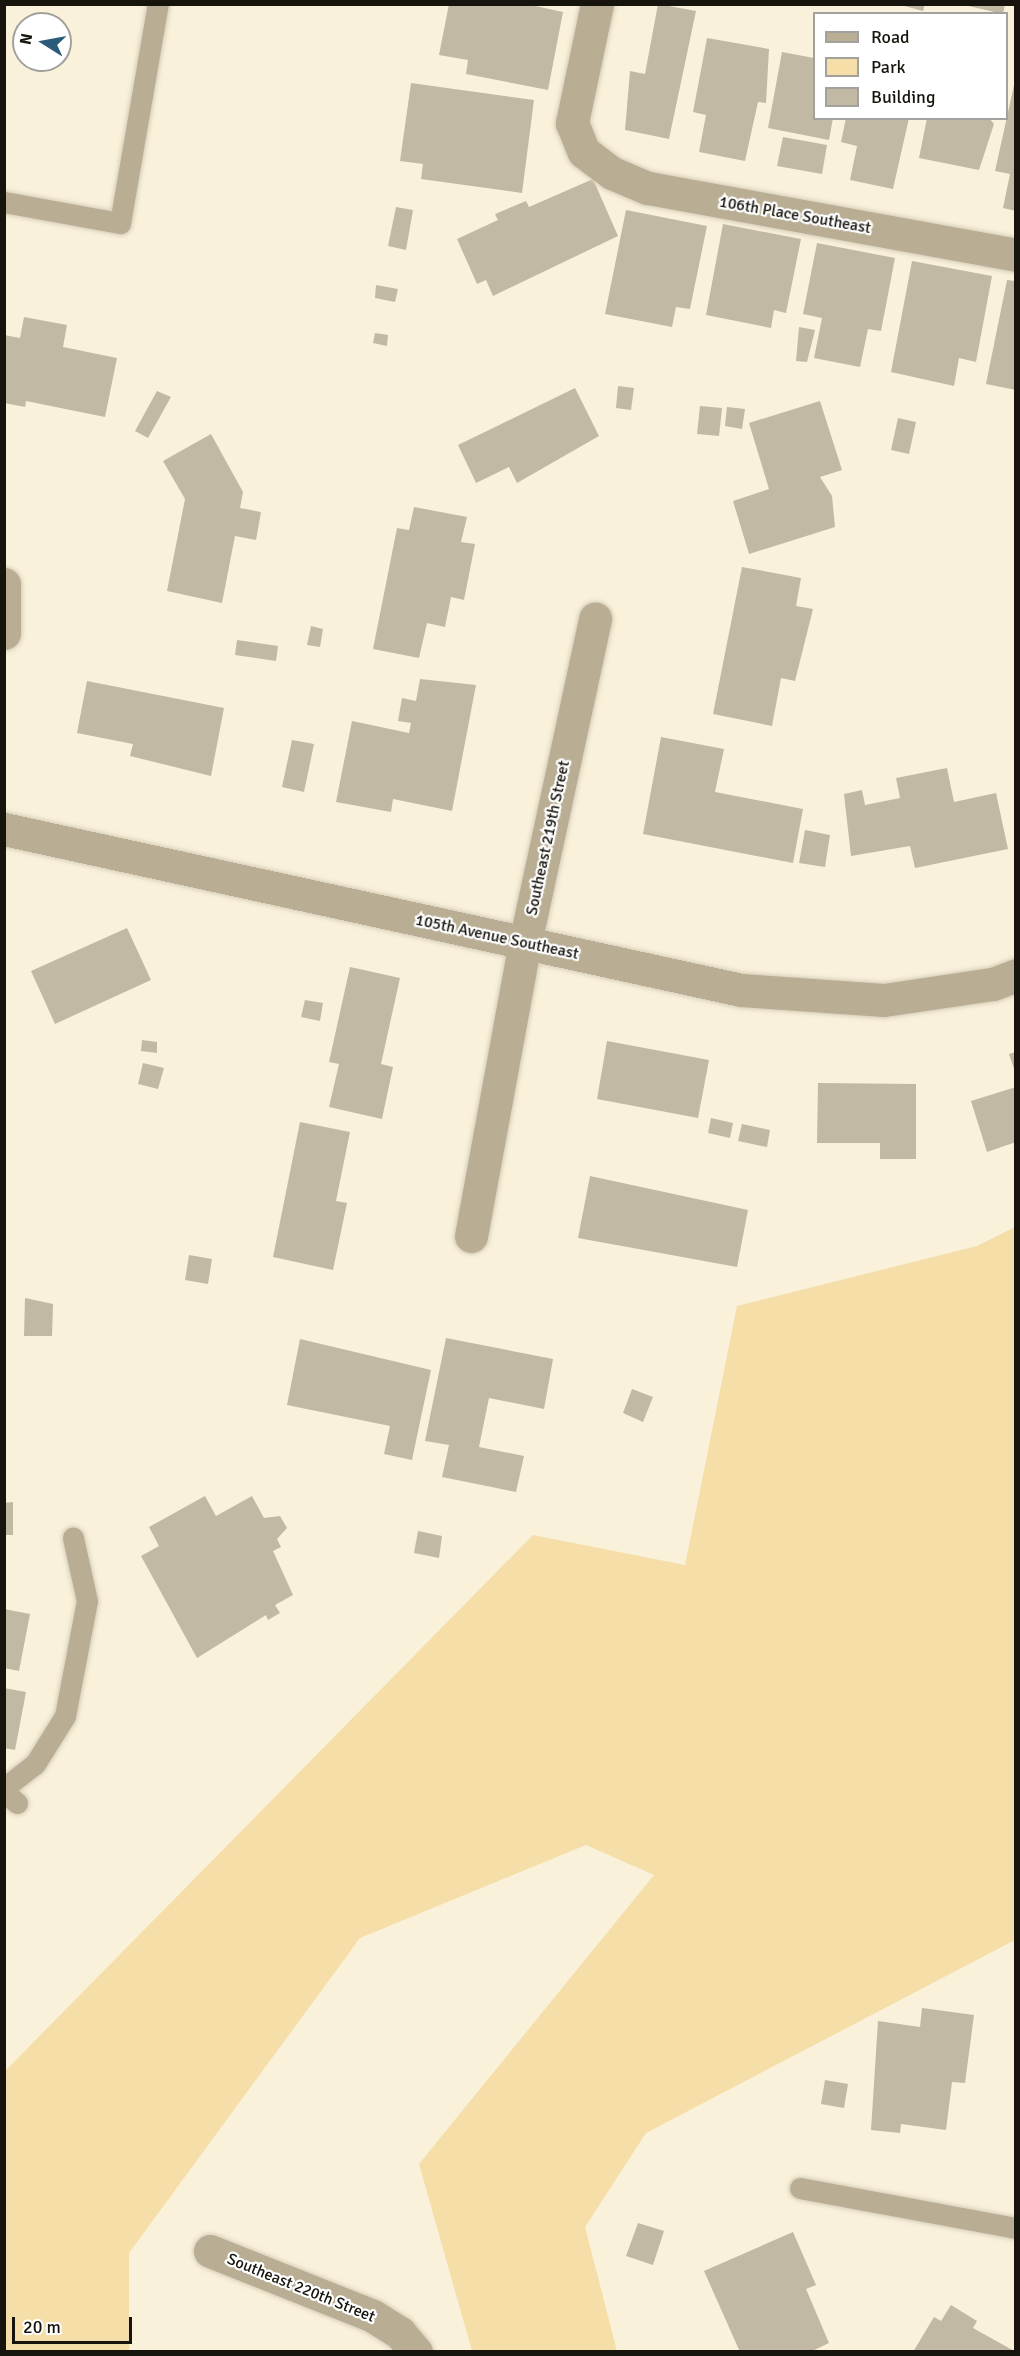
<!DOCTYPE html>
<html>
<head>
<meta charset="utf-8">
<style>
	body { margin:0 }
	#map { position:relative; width:1020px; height:2356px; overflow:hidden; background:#faf1db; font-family:Signika,sans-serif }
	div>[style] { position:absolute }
	.green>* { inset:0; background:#f5dea8 }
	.building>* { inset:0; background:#c2b9a4 }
	.roads { filter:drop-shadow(0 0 2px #d6ceba) drop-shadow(0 0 2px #d6ceba) }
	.service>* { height:21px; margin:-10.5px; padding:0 10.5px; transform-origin:10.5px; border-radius:10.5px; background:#b9ae94 }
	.minor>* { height:33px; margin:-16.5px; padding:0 16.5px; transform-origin:16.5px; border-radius:16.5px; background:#b9ae94 }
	span { translate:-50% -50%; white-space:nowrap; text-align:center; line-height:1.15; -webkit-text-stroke:4.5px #fff; paint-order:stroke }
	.street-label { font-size:16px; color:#17140d }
	.frame { position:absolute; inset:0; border:6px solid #17140d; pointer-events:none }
	.legend { position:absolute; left:813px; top:12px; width:195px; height:108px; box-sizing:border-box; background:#fff; border:2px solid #a2a19e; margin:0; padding:8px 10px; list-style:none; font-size:18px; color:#17140d }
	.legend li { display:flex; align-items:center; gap:12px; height:30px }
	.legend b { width:30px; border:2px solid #a2a19e }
	.north { position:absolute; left:12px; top:12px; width:60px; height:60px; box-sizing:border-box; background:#fff; border:2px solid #a2a19e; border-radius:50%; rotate:281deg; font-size:16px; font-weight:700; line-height:24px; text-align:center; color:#17140d }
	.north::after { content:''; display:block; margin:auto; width:21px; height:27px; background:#2b5b79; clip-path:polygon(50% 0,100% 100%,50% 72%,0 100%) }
	.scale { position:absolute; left:12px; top:2317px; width:120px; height:27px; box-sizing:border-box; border:3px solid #17140d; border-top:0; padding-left:8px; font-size:18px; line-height:21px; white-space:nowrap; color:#17140d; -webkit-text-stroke:4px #fff; paint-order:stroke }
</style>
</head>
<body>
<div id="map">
	<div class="green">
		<div style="clip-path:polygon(1015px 1227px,1015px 1940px,646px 2133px,585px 2227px,617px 2351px,472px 2351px,419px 2164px,654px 1875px,586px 1845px,360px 1938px,129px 2253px,129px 2351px,5px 2351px,5px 2071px,533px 1535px,685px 1565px,737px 1306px,977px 1246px)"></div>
	</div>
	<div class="building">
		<div style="clip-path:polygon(449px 4px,526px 4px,563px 12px,548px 90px,466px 74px,468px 60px,439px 55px)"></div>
		<div style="clip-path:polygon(658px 4px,696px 11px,669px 139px,625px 130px,630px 71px,645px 74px)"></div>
		<div style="clip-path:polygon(897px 4px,925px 4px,923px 11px)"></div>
		<div style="clip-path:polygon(960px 4px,1005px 4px,1003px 14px)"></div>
		<div style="clip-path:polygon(707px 38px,769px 49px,766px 103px,758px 102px,745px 161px,699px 152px,706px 115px,693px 112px)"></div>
		<div style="clip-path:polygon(782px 52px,814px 58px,814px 118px,833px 118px,829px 140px,768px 128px)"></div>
		<div style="clip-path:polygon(1016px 76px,1016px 211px,1003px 208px,1010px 174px,995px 171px)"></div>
		<div style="clip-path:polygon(411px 83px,534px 100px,522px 193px,421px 179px,423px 164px,400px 161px)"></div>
		<div style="clip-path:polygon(846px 118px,909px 118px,893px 189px,850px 180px,857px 146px,841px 142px)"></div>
		<div style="clip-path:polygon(927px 118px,989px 118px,994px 124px,979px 170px,919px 158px)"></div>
		<div style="clip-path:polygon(783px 137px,827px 145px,822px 174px,777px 166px)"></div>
		<div style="clip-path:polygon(593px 179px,618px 236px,493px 296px,486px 280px,477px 284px,457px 239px,498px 220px,495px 214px,526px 201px,529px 207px)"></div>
		<div style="clip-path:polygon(396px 207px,413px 210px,406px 250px,388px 246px)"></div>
		<div style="clip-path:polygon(626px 210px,707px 226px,690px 309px,676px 307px,672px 327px,605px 314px)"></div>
		<div style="clip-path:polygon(723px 224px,801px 239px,786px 313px,774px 310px,771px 328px,706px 315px)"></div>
		<div style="clip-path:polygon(817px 243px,895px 258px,881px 331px,868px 329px,860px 367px,814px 358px,822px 318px,803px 314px)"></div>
		<div style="clip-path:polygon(912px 261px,992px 276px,976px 362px,959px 358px,954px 386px,891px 372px)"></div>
		<div style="clip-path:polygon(1007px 280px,1016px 281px,1016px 390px,986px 384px)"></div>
		<div style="clip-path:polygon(376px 285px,398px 289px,395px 302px,375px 298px)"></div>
		<div style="clip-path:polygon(24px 317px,67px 325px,63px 347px,117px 358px,105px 417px,26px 401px,25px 407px,4px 403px,4px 335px,20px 338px)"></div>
		<div style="clip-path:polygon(799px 327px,815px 330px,807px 362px,796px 361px)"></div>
		<div style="clip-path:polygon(375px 333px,388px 335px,387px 346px,373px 343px)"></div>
		<div style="clip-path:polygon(618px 386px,634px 388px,631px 410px,616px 408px)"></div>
		<div style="clip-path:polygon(575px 388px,599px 436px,517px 483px,509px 467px,476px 483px,458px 445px)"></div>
		<div style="clip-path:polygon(157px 391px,171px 397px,148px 438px,135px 431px)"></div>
		<div style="clip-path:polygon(820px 401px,842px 470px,820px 477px,832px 496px,835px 527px,749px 554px,733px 501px,769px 489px,749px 423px)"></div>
		<div style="clip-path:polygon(700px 406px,722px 408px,719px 436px,697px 434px)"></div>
		<div style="clip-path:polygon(727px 407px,745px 409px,742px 429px,725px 426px)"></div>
		<div style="clip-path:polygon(898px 418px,916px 422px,909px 454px,891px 450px)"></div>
		<div style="clip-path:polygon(211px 434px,243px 492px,240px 508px,261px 512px,256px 540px,235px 536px,222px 603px,167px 591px,185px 499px,163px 461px)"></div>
		<div style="clip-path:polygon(414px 507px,467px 517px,461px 542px,475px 544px,464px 600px,451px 597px,445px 627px,427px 623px,419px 658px,373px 649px,397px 528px,409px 530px)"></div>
		<div style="clip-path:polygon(742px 567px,801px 578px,796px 606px,813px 609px,795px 681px,781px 678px,772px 726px,713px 714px)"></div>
		<div style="clip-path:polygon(311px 626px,323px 629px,320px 647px,307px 645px)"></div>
		<div style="clip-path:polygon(237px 640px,278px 646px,276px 661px,235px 655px)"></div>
		<div style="clip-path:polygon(420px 679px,476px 685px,452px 811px,393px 799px,391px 812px,336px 802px,352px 721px,409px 733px,411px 723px,398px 721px,402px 698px,416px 701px)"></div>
		<div style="clip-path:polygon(87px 681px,224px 708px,211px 776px,130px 756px,133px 744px,77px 733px)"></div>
		<div style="clip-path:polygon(661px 737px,724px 749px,715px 792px,803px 809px,793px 863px,643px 834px)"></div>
		<div style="clip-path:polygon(292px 740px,314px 744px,304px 792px,282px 787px)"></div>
		<div style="clip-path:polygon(947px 768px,954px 802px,996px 793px,1008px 849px,915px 868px,910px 846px,851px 856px,844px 794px,862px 790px,865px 805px,900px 798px,896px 778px)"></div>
		<div style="clip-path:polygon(805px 830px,830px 835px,825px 867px,799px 863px)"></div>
		<div style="clip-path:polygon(127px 928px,151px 980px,55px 1024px,31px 971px)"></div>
		<div style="clip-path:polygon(350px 967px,400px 978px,381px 1064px,393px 1067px,382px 1119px,329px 1107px,339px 1064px,329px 1062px)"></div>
		<div style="clip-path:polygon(305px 1000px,323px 1003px,320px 1021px,301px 1017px)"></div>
		<div style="clip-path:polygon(142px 1040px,157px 1042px,157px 1053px,141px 1051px)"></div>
		<div style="clip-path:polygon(607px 1041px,709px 1060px,698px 1118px,597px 1099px)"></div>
		<div style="clip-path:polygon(1016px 1052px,1016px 1072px,1015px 1072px,1009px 1054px)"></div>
		<div style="clip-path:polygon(143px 1063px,164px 1068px,158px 1089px,138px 1084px)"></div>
		<div style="clip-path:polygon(818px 1083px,916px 1084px,916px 1159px,880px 1159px,880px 1143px,817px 1143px)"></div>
		<div style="clip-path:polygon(1016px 1087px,1016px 1142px,987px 1152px,971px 1101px)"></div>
		<div style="clip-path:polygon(711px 1118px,733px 1123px,730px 1138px,708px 1133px)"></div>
		<div style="clip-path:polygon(300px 1122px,350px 1132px,336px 1201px,347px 1203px,333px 1270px,273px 1257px)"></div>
		<div style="clip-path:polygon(742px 1124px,770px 1130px,767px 1147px,738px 1141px)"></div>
		<div style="clip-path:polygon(590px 1176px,748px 1210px,737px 1267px,578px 1238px)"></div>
		<div style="clip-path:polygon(189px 1255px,212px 1259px,208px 1284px,185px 1280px)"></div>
		<div style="clip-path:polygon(25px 1298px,53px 1304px,52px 1336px,24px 1336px)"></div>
		<div style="clip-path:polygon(446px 1338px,553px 1359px,544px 1409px,489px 1398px,479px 1447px,524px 1456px,516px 1492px,442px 1477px,449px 1445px,425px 1441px)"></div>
		<div style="clip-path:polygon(300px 1339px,431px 1370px,412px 1460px,384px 1454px,390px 1426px,287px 1405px)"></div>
		<div style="clip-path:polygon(632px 1389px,653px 1397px,643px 1422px,623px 1413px)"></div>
		<div style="clip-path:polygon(205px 1496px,216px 1516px,252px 1496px,264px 1518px,280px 1516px,287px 1528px,277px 1539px,281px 1547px,273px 1551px,293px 1595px,275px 1605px,280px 1613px,268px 1620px,266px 1615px,197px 1658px,141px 1556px,159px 1546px,149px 1527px)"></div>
		<div style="clip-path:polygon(13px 1502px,13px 1535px,4px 1535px,4px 1503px)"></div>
		<div style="clip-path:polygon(418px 1531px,442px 1536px,439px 1558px,414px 1553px)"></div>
		<div style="clip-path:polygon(4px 1609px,30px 1614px,19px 1671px,4px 1668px)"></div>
		<div style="clip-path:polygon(4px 1688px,26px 1692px,15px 1750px,4px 1748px)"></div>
		<div style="clip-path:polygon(922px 2008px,974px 2015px,965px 2083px,952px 2082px,946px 2130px,901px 2124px,900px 2133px,871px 2130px,878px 2021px,920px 2027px)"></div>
		<div style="clip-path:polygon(825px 2080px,848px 2084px,844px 2108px,821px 2104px)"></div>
		<div style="clip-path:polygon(638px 2223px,664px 2231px,653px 2265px,626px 2256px)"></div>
		<div style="clip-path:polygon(793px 2232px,816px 2285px,806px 2289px,829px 2343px,810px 2352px,740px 2352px,704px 2271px)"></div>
		<div style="clip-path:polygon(951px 2305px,977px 2321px,973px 2328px,1016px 2352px,913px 2352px,934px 2317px,941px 2321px)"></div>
	</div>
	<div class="roads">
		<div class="service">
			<div style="left:4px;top:202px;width:118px;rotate:10.3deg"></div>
			<div style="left:120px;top:223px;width:222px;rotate:-80.2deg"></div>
			<div style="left:4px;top:1788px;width:39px;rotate:-38deg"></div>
			<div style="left:35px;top:1764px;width:57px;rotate:-58deg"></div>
			<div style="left:65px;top:1716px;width:117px;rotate:-79.2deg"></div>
			<div style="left:87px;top:1601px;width:65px;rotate:-102.5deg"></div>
			<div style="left:4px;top:1792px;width:17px;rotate:40deg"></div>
			<div style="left:800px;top:2188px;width:220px;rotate:10.5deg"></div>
		</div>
		<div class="minor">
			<div style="left:597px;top:4px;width:122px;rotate:101.9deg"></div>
			<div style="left:572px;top:123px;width:31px;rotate:68deg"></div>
			<div style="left:584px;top:152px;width:35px;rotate:37deg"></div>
			<div style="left:612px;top:173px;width:39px;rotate:23deg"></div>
			<div style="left:648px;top:188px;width:374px;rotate:10.3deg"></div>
			<div style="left:4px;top:584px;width:49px;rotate:90deg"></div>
			<div style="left:4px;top:829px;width:754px;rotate:12.32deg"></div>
			<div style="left:741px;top:990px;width:143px;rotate:4deg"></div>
			<div style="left:884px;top:1000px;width:110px;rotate:-8.4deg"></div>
			<div style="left:993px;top:984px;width:25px;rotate:-21deg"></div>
			<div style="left:471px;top:1236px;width:298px;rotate:-79.6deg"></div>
			<div style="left:525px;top:943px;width:332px;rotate:-77.8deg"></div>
			<div style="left:210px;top:2251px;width:175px;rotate:21.7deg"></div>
			<div style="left:373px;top:2316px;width:32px;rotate:32deg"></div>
			<div style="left:400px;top:2333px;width:25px;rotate:50deg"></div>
		</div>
	</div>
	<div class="street-label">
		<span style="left:795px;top:215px;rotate:10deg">106th Place Southeast</span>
		<span style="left:548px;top:838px;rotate:-78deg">Southeast 219th Street</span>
		<span style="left:497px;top:937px;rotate:12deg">105th Avenue Southeast</span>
		<span style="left:301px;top:2288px;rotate:22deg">Southeast 220th Street</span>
	</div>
	<div class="frame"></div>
	<ul class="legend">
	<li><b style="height:8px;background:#b9ae94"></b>Road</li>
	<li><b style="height:16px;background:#f5dea8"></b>Park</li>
	<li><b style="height:16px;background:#c2b9a4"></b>Building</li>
	</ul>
	<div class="north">N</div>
	<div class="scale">20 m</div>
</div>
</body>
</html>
